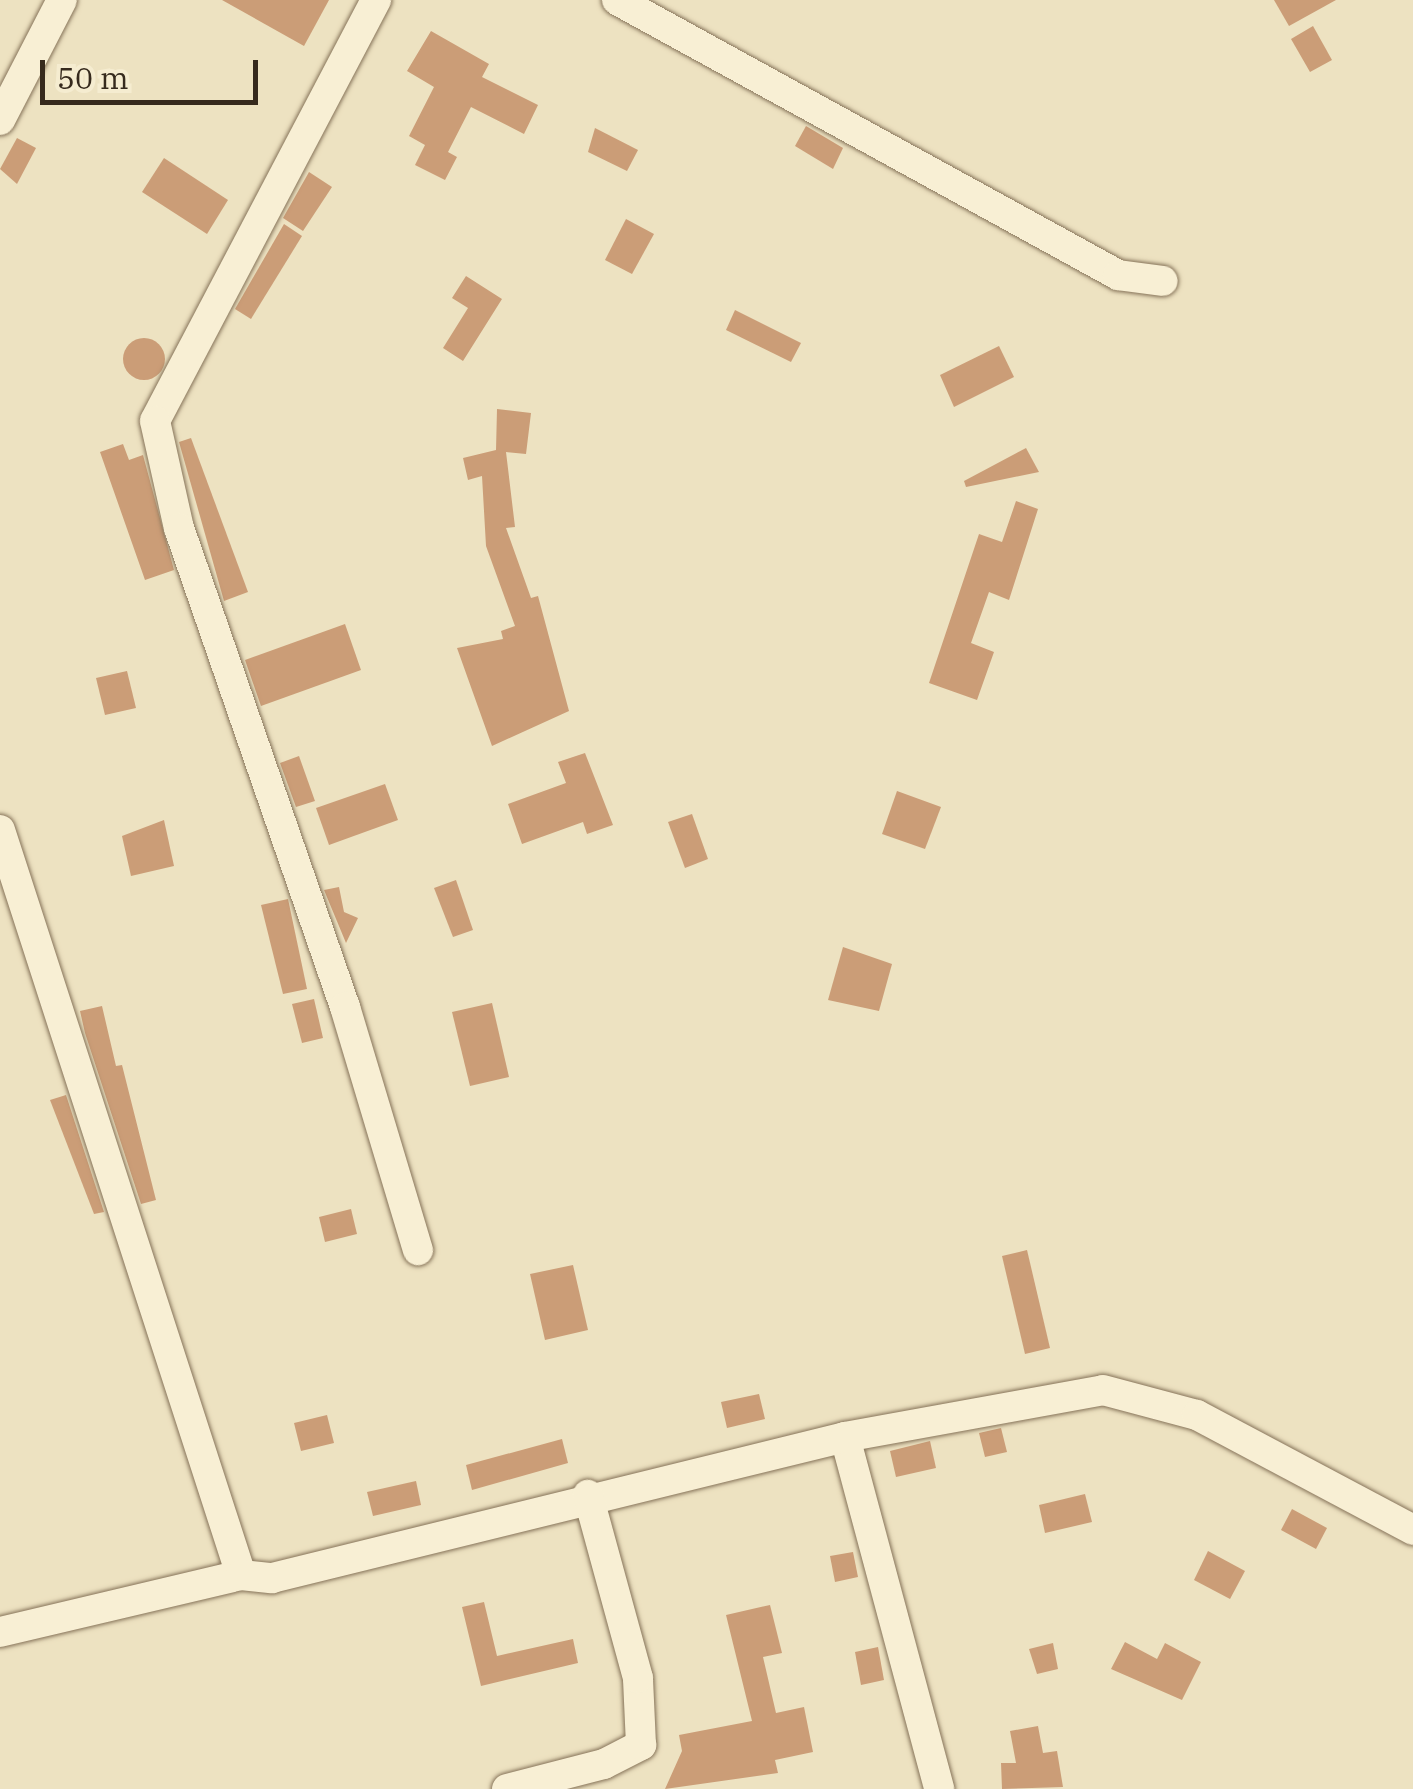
<!DOCTYPE html>
<html>
<head>
<meta charset="utf-8">
<style>
	body { margin:0 }
	#map { position:relative; width:1413px; height:1789px; overflow:hidden; background:#ede2c1; font-family:"IBM Plex Serif",serif }
	div>[style] { position:absolute }
	.building>* { inset:0; background:#cb9d77 }
	.round { border-radius:50% }
	.roads { filter:drop-shadow(0 0 2px #867359) drop-shadow(0 0 2px #867359) }
	.minor>* { height:30px; margin:-15px; padding:0 15px; transform-origin:15px; border-radius:15px; background:#f8efd4 }
	span { translate:-50% -50%; white-space:nowrap; text-align:center; line-height:1.15; -webkit-text-stroke:8px #f5ecd0; paint-order:stroke }
	.scale { position:absolute; left:40px; top:60px; width:218px; height:45px; box-sizing:border-box; border:5px solid #362a1d; border-top:0; padding-left:12px; font-size:30px; line-height:35px; white-space:nowrap; color:#362a1d; -webkit-text-stroke:8px #f5ecd0; paint-order:stroke }
</style>
</head>
<body>
<div id="map">
	<div class="building">
		<div style="clip-path:polygon(222px 0,329px 0,304px 46px)"></div>
		<div style="clip-path:polygon(1274px 0,1336px 0,1289px 26px)"></div>
		<div style="clip-path:polygon(1313px 26px,1332px 60px,1310px 72px,1291px 39px)"></div>
		<div style="clip-path:polygon(431px 31px,489px 64px,482px 77px,538px 105px,524px 134px,471px 107px,448px 152px,457px 157px,445px 180px,415px 165px,425px 145px,409px 136px,434px 87px,407px 71px)"></div>
		<div style="clip-path:polygon(806px 126px,843px 148px,833px 169px,795px 146px)"></div>
		<div style="clip-path:polygon(595px 128px,638px 150px,627px 171px,588px 152px)"></div>
		<div style="clip-path:polygon(17px 138px,36px 148px,17px 184px,0 169px)"></div>
		<div style="clip-path:polygon(164px 158px,228px 200px,207px 234px,142px 192px)"></div>
		<div style="clip-path:polygon(309px 172px,332px 187px,303px 231px,283px 218px)"></div>
		<div style="clip-path:polygon(626px 219px,654px 234px,632px 274px,605px 260px)"></div>
		<div style="clip-path:polygon(284px 224px,302px 236px,251px 319px,235px 309px)"></div>
		<div style="clip-path:polygon(466px 276px,502px 299px,463px 361px,443px 348px,468px 308px,452px 298px)"></div>
		<div style="clip-path:polygon(735px 310px,801px 343px,791px 362px,726px 330px)"></div>
		<div class="round" style="left:123px;top:338px;width:42px;height:42px"></div>
		<div style="clip-path:polygon(999px 346px,1014px 377px,954px 407px,940px 375px)"></div>
		<div style="clip-path:polygon(497px 409px,531px 413px,526px 454px,506px 452px,515px 527px,506px 528px,531px 598px,538px 596px,569px 711px,492px 746px,457px 648px,503px 639px,501px 631px,515px 626px,486px 546px,482px 476px,468px 480px,463px 458px,496px 450px)"></div>
		<div style="clip-path:polygon(191px 438px,248px 592px,224px 601px,179px 442px)"></div>
		<div style="clip-path:polygon(123px 444px,129px 460px,143px 455px,174px 570px,145px 580px,100px 452px)"></div>
		<div style="clip-path:polygon(1026px 448px,1039px 472px,966px 487px,964px 481px)"></div>
		<div style="clip-path:polygon(1016px 501px,1038px 509px,1009px 600px,989px 592px,971px 643px,994px 652px,977px 700px,929px 683px,979px 534px,1002px 542px)"></div>
		<div style="clip-path:polygon(345px 624px,361px 670px,261px 706px,245px 660px)"></div>
		<div style="clip-path:polygon(127px 671px,136px 708px,105px 715px,96px 678px)"></div>
		<div style="clip-path:polygon(585px 753px,613px 825px,587px 834px,583px 822px,522px 844px,508px 804px,566px 783px,558px 762px)"></div>
		<div style="clip-path:polygon(299px 756px,315px 801px,296px 807px,280px 763px)"></div>
		<div style="clip-path:polygon(385px 784px,398px 820px,329px 845px,316px 808px)"></div>
		<div style="clip-path:polygon(897px 791px,941px 807px,925px 849px,882px 834px)"></div>
		<div style="clip-path:polygon(692px 814px,708px 859px,685px 868px,668px 822px)"></div>
		<div style="clip-path:polygon(164px 820px,174px 866px,131px 876px,122px 836px)"></div>
		<div style="clip-path:polygon(456px 880px,473px 930px,453px 937px,434px 888px)"></div>
		<div style="clip-path:polygon(339px 887px,344px 912px,358px 918px,346px 943px,324px 890px)"></div>
		<div style="clip-path:polygon(288px 899px,307px 989px,283px 994px,261px 905px)"></div>
		<div style="clip-path:polygon(843px 947px,892px 964px,879px 1011px,828px 1000px)"></div>
		<div style="clip-path:polygon(314px 999px,323px 1038px,302px 1043px,292px 1004px)"></div>
		<div style="clip-path:polygon(492px 1003px,509px 1077px,470px 1086px,452px 1012px)"></div>
		<div style="clip-path:polygon(102px 1006px,116px 1066px,122px 1065px,156px 1200px,141px 1204px,85px 1033px,80px 1011px)"></div>
		<div style="clip-path:polygon(66px 1095px,104px 1212px,94px 1214px,50px 1100px)"></div>
		<div style="clip-path:polygon(351px 1209px,357px 1234px,325px 1242px,319px 1217px)"></div>
		<div style="clip-path:polygon(1027px 1250px,1050px 1348px,1025px 1354px,1002px 1256px)"></div>
		<div style="clip-path:polygon(573px 1265px,588px 1330px,545px 1340px,530px 1274px)"></div>
		<div style="clip-path:polygon(759px 1394px,765px 1419px,727px 1428px,721px 1402px)"></div>
		<div style="clip-path:polygon(327px 1415px,334px 1443px,301px 1451px,294px 1423px)"></div>
		<div style="clip-path:polygon(1001px 1428px,1007px 1452px,985px 1457px,979px 1433px)"></div>
		<div style="clip-path:polygon(562px 1439px,568px 1463px,472px 1490px,466px 1465px)"></div>
		<div style="clip-path:polygon(930px 1441px,936px 1468px,896px 1477px,890px 1451px)"></div>
		<div style="clip-path:polygon(416px 1481px,421px 1505px,373px 1516px,367px 1492px)"></div>
		<div style="clip-path:polygon(1085px 1494px,1092px 1522px,1045px 1533px,1039px 1505px)"></div>
		<div style="clip-path:polygon(1292px 1509px,1327px 1528px,1316px 1549px,1281px 1530px)"></div>
		<div style="clip-path:polygon(1208px 1551px,1245px 1571px,1230px 1599px,1194px 1580px)"></div>
		<div style="clip-path:polygon(853px 1552px,858px 1577px,835px 1582px,830px 1556px)"></div>
		<div style="clip-path:polygon(484px 1602px,497px 1656px,573px 1639px,578px 1663px,481px 1686px,462px 1607px)"></div>
		<div style="clip-path:polygon(770px 1605px,782px 1653px,763px 1657px,776px 1713px,804px 1707px,813px 1752px,775px 1760px,778px 1773px,665px 1789px,682px 1751px,679px 1735px,752px 1721px,726px 1615px)"></div>
		<div style="clip-path:polygon(1125px 1642px,1157px 1659px,1165px 1643px,1201px 1662px,1182px 1700px,1111px 1669px)"></div>
		<div style="clip-path:polygon(1053px 1643px,1058px 1669px,1037px 1674px,1029px 1649px)"></div>
		<div style="clip-path:polygon(878px 1647px,884px 1680px,861px 1685px,855px 1652px)"></div>
		<div style="clip-path:polygon(1038px 1726px,1043px 1753px,1057px 1751px,1063px 1787px,1002px 1789px,1001px 1763px,1016px 1763px,1010px 1731px)"></div>
	</div>
	<div class="roads">
		<div class="minor">
			<div style="left:376px;top:0;width:475px;rotate:117.7deg"></div>
			<div style="left:155px;top:421px;width:110px;rotate:77.4deg"></div>
			<div style="left:179px;top:528px;width:507px;rotate:70.89deg"></div>
			<div style="left:345px;top:1007px;width:254px;rotate:73.3deg"></div>
			<div style="left:617px;top:0;width:572px;rotate:28.76deg"></div>
			<div style="left:1118px;top:275px;width:45px;rotate:7.6deg"></div>
			<div style="left:0;top:120px;width:135px;rotate:-62.7deg"></div>
			<div style="left:0;top:830px;width:783px;rotate:72.07deg"></div>
			<div style="left:845px;top:1437px;width:364px;rotate:75deg"></div>
			<div style="left:0;top:1632px;width:248px;rotate:-13.3deg"></div>
			<div style="left:241px;top:1575px;width:31px;rotate:6deg"></div>
			<div style="left:272px;top:1578px;width:590px;rotate:-13.82deg"></div>
			<div style="left:845px;top:1437px;width:262px;rotate:-10.3deg"></div>
			<div style="left:1103px;top:1390px;width:97px;rotate:14.9deg"></div>
			<div style="left:1197px;top:1415px;width:245px;rotate:28deg"></div>
			<div style="left:507px;top:1789px;width:100px;rotate:-14.5deg"></div>
			<div style="left:604px;top:1764px;width:42px;rotate:-27.2deg"></div>
			<div style="left:641px;top:1745px;width:67px;rotate:-92.6deg"></div>
			<div style="left:638px;top:1678px;width:190px;rotate:-105.3deg"></div>
		</div>
	</div>
	<div class="scale">50 m</div>
</div>
</body>
</html>
